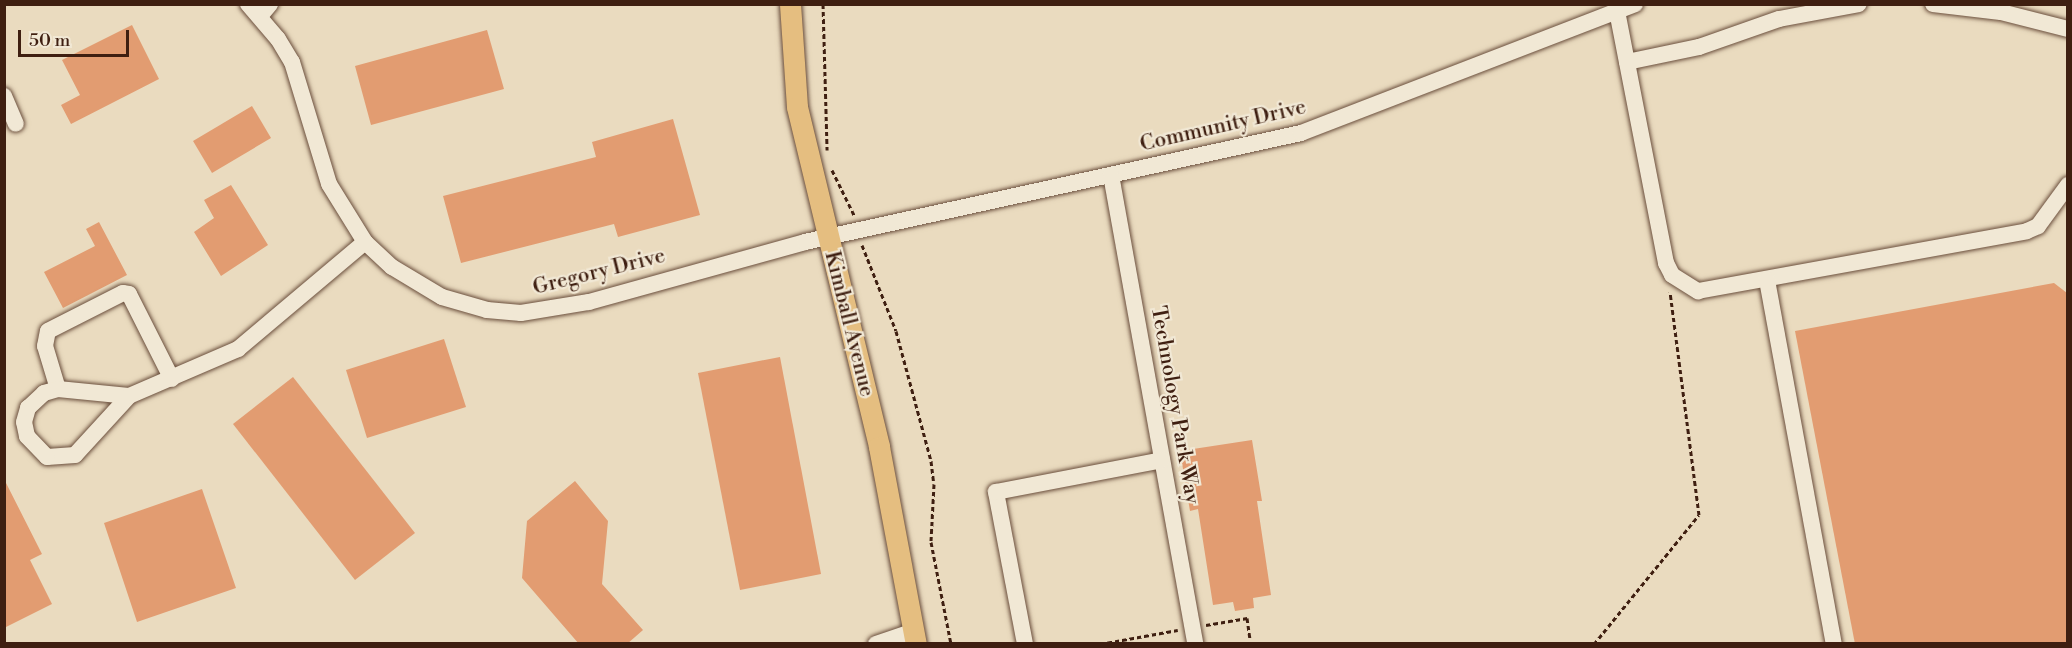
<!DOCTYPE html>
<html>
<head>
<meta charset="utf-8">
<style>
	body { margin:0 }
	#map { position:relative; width:2072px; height:648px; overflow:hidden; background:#eadbbf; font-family:"Libre Bodoni",serif }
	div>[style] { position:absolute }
	.building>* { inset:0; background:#e29c71 }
	.path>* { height:3px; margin-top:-1.5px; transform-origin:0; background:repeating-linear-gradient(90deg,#3f1f11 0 4.5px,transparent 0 7.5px) }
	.roads { filter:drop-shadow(0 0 2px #6a4e3c) drop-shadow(0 0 2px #6a4e3c) }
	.minor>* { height:16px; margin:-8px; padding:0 8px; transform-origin:8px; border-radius:8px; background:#f1e8d5 }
	.major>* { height:21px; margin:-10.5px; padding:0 10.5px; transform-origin:10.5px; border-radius:10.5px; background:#e5be80 }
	span { translate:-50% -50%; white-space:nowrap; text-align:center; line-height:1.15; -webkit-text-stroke:4.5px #f1e8d5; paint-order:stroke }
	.street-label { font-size:21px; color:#3f1f11 }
	.frame { position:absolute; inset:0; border:6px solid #3f1f11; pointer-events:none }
	.scale { position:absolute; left:18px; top:30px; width:111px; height:27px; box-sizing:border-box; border:3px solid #3f1f11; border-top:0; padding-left:8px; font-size:18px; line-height:21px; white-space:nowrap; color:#3f1f11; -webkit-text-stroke:4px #f1e8d5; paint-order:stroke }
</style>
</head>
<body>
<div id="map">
	<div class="building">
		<div style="clip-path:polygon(132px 25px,159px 79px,71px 124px,61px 105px,80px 95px,62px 60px)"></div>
		<div style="clip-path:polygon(487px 30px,504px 89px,371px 125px,355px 66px)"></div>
		<div style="clip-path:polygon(252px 106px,271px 138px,212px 173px,193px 141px)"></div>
		<div style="clip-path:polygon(673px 119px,700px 215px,618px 237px,614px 224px,461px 263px,443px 196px,596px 157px,592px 142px)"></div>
		<div style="clip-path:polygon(231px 185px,268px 245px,221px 276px,194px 232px,214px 218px,204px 200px)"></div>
		<div style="clip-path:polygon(99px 222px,127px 275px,63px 308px,44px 272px,95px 246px,86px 229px)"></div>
		<div style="clip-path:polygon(2054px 283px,2067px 293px,2067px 644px,1855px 644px,1795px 331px)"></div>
		<div style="clip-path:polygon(444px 339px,466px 407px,367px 438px,346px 370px)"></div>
		<div style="clip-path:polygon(780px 357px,821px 574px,740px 590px,698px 373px)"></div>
		<div style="clip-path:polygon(293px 377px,415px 533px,355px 580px,233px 424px)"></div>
		<div style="clip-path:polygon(1252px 440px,1262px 501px,1257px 501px,1271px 595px,1253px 598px,1254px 608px,1235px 611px,1233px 602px,1213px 605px,1198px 509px,1190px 511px,1180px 451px)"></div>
		<div style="clip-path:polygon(4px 479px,42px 554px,30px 560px,52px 604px,4px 628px)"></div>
		<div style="clip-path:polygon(575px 481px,608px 521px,602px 584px,643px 630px,627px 644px,579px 644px,522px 578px,527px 521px)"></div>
		<div style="clip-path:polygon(202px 489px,236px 588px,137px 622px,104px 523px)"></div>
	</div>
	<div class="path">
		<div style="left:823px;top:4px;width:146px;rotate:88.4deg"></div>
		<div style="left:832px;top:170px;width:50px;rotate:63.9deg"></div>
		<div style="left:862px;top:245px;width:92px;rotate:68.4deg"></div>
		<div style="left:896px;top:331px;width:135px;rotate:74.9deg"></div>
		<div style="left:931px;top:461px;width:23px;rotate:83deg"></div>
		<div style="left:934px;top:484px;width:58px;rotate:93deg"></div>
		<div style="left:931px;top:542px;width:104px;rotate:78.9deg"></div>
		<div style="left:1206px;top:625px;width:42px;rotate:-9.7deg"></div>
		<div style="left:1247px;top:618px;width:21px;rotate:82deg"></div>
		<div style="left:1100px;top:644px;width:79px;rotate:-10.2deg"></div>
		<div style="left:1594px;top:644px;width:166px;rotate:-50.9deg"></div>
		<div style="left:1699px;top:515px;width:225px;rotate:-97.4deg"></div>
	</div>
	<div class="roads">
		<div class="minor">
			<div style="left:248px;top:4px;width:46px;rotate:49.4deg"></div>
			<div style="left:278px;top:39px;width:27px;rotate:59deg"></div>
			<div style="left:292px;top:62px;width:127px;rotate:73.1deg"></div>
			<div style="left:329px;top:184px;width:68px;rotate:58.2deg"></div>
			<div style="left:365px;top:242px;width:37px;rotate:43deg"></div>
			<div style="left:392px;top:267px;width:58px;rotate:31deg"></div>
			<div style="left:442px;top:297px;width:47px;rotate:16.1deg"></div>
			<div style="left:487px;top:310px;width:34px;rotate:5deg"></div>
			<div style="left:521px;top:313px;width:69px;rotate:-9.2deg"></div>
			<div style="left:589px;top:302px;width:224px;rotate:-15.5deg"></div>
			<div style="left:805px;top:242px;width:508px;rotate:-12.39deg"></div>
			<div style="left:1301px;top:133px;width:358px;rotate:-21.1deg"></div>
			<div style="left:1933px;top:4px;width:68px;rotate:6.7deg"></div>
			<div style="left:2001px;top:12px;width:69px;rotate:14.2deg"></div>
			<div style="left:1617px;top:11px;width:257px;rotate:79deg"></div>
			<div style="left:1666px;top:263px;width:13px;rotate:63deg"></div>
			<div style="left:1672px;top:275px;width:31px;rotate:32deg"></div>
			<div style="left:1698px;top:291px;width:334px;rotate:-10.3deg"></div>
			<div style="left:2027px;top:231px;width:12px;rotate:-24deg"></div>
			<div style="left:2038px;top:226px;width:51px;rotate:-53.8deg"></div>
			<div style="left:260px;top:16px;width:16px;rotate:-50deg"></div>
			<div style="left:1627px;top:62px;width:74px;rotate:-11.8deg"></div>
			<div style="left:1699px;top:47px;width:85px;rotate:-19.3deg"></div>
			<div style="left:1779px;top:19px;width:81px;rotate:-10.6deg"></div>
			<div style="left:4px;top:96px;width:30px;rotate:67deg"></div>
			<div style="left:1111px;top:175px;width:476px;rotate:79.8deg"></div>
			<div style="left:1767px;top:280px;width:370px;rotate:79.6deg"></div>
			<div style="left:58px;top:389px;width:45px;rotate:-106.8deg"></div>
			<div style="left:45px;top:346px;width:15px;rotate:-79deg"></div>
			<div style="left:48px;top:331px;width:84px;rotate:-26.9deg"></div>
			<div style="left:123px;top:293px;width:6px;rotate:9deg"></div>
			<div style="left:129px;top:294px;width:95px;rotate:63.2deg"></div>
			<div style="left:129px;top:396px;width:80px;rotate:132.5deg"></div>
			<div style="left:75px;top:455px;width:28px;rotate:176deg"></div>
			<div style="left:47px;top:457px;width:29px;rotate:-134deg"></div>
			<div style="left:27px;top:436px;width:14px;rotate:-102deg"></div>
			<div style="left:24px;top:422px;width:15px;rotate:-74deg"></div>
			<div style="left:28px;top:408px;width:22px;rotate:-43deg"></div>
			<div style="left:44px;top:393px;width:15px;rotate:-16deg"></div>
			<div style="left:58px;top:389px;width:71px;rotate:5.6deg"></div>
			<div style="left:129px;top:396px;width:119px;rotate:-23.3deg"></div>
			<div style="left:238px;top:349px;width:166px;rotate:-40.1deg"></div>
			<div style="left:876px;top:644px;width:40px;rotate:-18.9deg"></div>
			<div style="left:1025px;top:644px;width:155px;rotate:-100.8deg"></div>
			<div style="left:996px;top:492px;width:169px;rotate:-10.9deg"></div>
		</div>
		<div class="major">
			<div style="left:790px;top:4px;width:103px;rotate:86.1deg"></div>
			<div style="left:797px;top:107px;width:350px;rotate:76.4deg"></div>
			<div style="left:879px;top:447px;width:200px;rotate:79.4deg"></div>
		</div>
	</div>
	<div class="street-label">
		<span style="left:1223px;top:126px;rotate:-13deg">Community Drive</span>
		<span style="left:599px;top:272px;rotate:-14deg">Gregory Drive</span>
		<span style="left:849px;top:324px;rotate:76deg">Kimball Avenue</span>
		<span style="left:1175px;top:405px;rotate:80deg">Technology Park Way</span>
	</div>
	<div class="frame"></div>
	<div class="scale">50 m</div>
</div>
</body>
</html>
